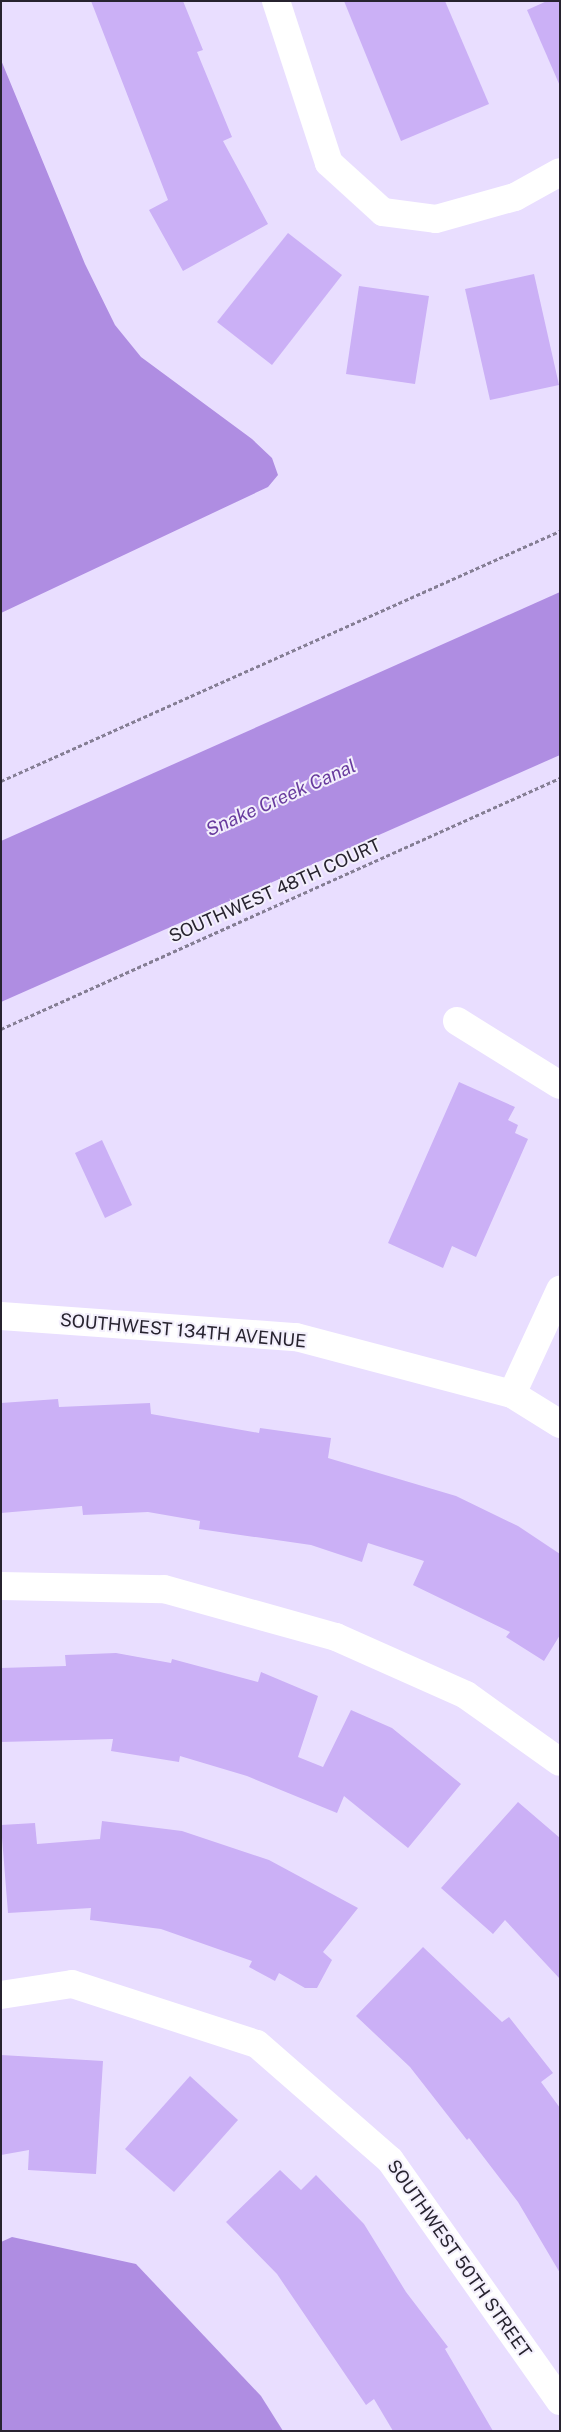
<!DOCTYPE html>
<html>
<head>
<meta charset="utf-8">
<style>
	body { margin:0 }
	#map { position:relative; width:561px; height:2432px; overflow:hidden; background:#e9deff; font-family:"Public Sans",sans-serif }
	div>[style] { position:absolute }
	.water>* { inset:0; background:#af8de2 }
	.building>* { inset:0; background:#cbb0f6 }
	.path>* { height:3px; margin-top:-1.5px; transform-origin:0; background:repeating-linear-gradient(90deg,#857e94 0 4px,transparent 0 6.5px) }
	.minor>* { height:28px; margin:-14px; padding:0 14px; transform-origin:14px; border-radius:14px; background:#fff }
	span { translate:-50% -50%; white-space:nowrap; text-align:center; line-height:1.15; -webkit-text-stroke:4px #f3effc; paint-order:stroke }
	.street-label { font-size:18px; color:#27232f }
	.water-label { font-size:19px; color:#683b9e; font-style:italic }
	.frame { position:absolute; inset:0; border:2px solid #27232f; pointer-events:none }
</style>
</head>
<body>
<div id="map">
	<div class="water">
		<div style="clip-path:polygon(1px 60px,85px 264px,115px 325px,141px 357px,252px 439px,272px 458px,278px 475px,268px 487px,1px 613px)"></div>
		<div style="clip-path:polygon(560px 592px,560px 755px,1px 1002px,1px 841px)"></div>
		<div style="clip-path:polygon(12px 2237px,136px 2264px,261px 2396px,283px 2431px,1px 2431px,1px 2242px)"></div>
	</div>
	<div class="building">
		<div style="clip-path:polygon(91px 1px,183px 1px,203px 50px,197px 52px,232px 137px,223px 141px,268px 224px,183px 271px,149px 210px,168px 200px)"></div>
		<div style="clip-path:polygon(344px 1px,445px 1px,489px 104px,401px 141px)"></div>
		<div style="clip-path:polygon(547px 1px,560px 1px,560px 86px,527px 10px)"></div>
		<div style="clip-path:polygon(288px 233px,342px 275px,272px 365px,217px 322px)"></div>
		<div style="clip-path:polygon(534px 274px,559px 385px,490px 400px,465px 289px)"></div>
		<div style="clip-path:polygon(359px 286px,429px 296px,415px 384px,346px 374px)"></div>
		<div style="clip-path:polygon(459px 1082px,515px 1107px,508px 1120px,518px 1125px,515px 1133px,528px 1139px,476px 1257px,452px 1246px,443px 1268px,388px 1243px)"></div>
		<div style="clip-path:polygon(102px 1140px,132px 1205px,105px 1218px,75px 1153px)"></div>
		<div style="clip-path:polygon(58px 1399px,59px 1407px,150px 1403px,151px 1414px,259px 1433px,260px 1428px,331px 1438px,328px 1458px,456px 1496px,518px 1526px,560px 1554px,560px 1635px,544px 1661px,506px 1637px,510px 1632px,413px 1585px,424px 1561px,368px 1543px,362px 1562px,311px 1545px,199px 1529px,200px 1521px,148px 1512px,83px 1515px,82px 1506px,1px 1513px,1px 1403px)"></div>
		<div style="clip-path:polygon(116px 1653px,171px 1663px,172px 1659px,258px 1682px,261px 1672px,318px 1696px,298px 1757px,323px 1767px,351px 1710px,392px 1728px,461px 1784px,408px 1848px,344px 1796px,337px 1813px,247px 1776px,180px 1756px,179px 1762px,111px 1751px,113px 1739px,1px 1742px,1px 1668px,66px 1666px,65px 1655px)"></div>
		<div style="clip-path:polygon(518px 1802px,560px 1838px,560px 1979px,505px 1920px,493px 1934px,441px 1888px)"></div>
		<div style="clip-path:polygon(102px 1821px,182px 1831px,269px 1860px,358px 1908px,323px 1952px,332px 1960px,317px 1988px,305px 1988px,279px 1973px,275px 1981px,249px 1967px,252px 1961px,161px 1929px,90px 1920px,91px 1908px,8px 1913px,1px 1825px,35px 1823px,37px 1844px,100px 1839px)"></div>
		<div style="clip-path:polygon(423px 1947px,502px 2022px,509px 2017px,553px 2073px,541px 2082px,560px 2108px,560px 2273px,518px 2202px,469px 2138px,467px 2140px,410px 2067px,356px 2016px)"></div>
		<div style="clip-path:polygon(1px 2055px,103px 2061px,96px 2174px,28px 2170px,29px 2150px,1px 2155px)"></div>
		<div style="clip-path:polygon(190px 2076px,238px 2120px,174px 2192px,125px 2149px)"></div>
		<div style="clip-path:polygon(280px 2170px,301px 2190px,316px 2175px,364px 2224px,406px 2292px,448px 2347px,445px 2349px,493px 2431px,393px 2431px,374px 2399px,366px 2405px,277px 2274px,226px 2222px)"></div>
	</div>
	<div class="path">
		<div style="left:1px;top:781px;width:612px;rotate:-24.1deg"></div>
		<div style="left:1px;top:1029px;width:613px;rotate:-24.18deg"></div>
	</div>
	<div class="minor">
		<div style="left:276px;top:1px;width:170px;rotate:71.9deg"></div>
		<div style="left:329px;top:163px;width:73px;rotate:42.2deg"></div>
		<div style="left:383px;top:212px;width:53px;rotate:7.5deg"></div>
		<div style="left:436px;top:219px;width:82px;rotate:-15.6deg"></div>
		<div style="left:515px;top:197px;width:51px;rotate:-29.1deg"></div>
		<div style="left:457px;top:1021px;width:121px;rotate:31.9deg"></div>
		<div style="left:1px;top:1316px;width:296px;rotate:4.1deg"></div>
		<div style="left:296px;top:1337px;width:223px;rotate:14.8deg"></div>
		<div style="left:512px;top:1394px;width:57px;rotate:32deg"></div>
		<div style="left:512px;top:1394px;width:115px;rotate:-65.2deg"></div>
		<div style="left:1px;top:1586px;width:163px;rotate:1.1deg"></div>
		<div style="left:164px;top:1589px;width:179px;rotate:15.6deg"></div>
		<div style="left:336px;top:1637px;width:142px;rotate:24deg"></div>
		<div style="left:466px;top:1695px;width:115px;rotate:35.5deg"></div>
		<div style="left:1px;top:1995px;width:72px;rotate:-8.8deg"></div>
		<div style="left:72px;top:1984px;width:194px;rotate:18deg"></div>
		<div style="left:257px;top:2044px;width:176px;rotate:41.1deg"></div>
		<div style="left:390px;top:2160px;width:295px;rotate:54.8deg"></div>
	</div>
	<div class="street-label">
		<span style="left:275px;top:891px;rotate:-24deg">SOUTHWEST 48TH COURT</span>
		<span style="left:183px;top:1331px;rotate:5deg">SOUTHWEST 134TH AVENUE</span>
		<span style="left:459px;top:2259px;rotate:55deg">SOUTHWEST 50TH STREET</span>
	</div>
	<div class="water-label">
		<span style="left:281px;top:798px;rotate:-24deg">Snake Creek Canal</span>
	</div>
	<div class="frame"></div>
</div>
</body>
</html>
